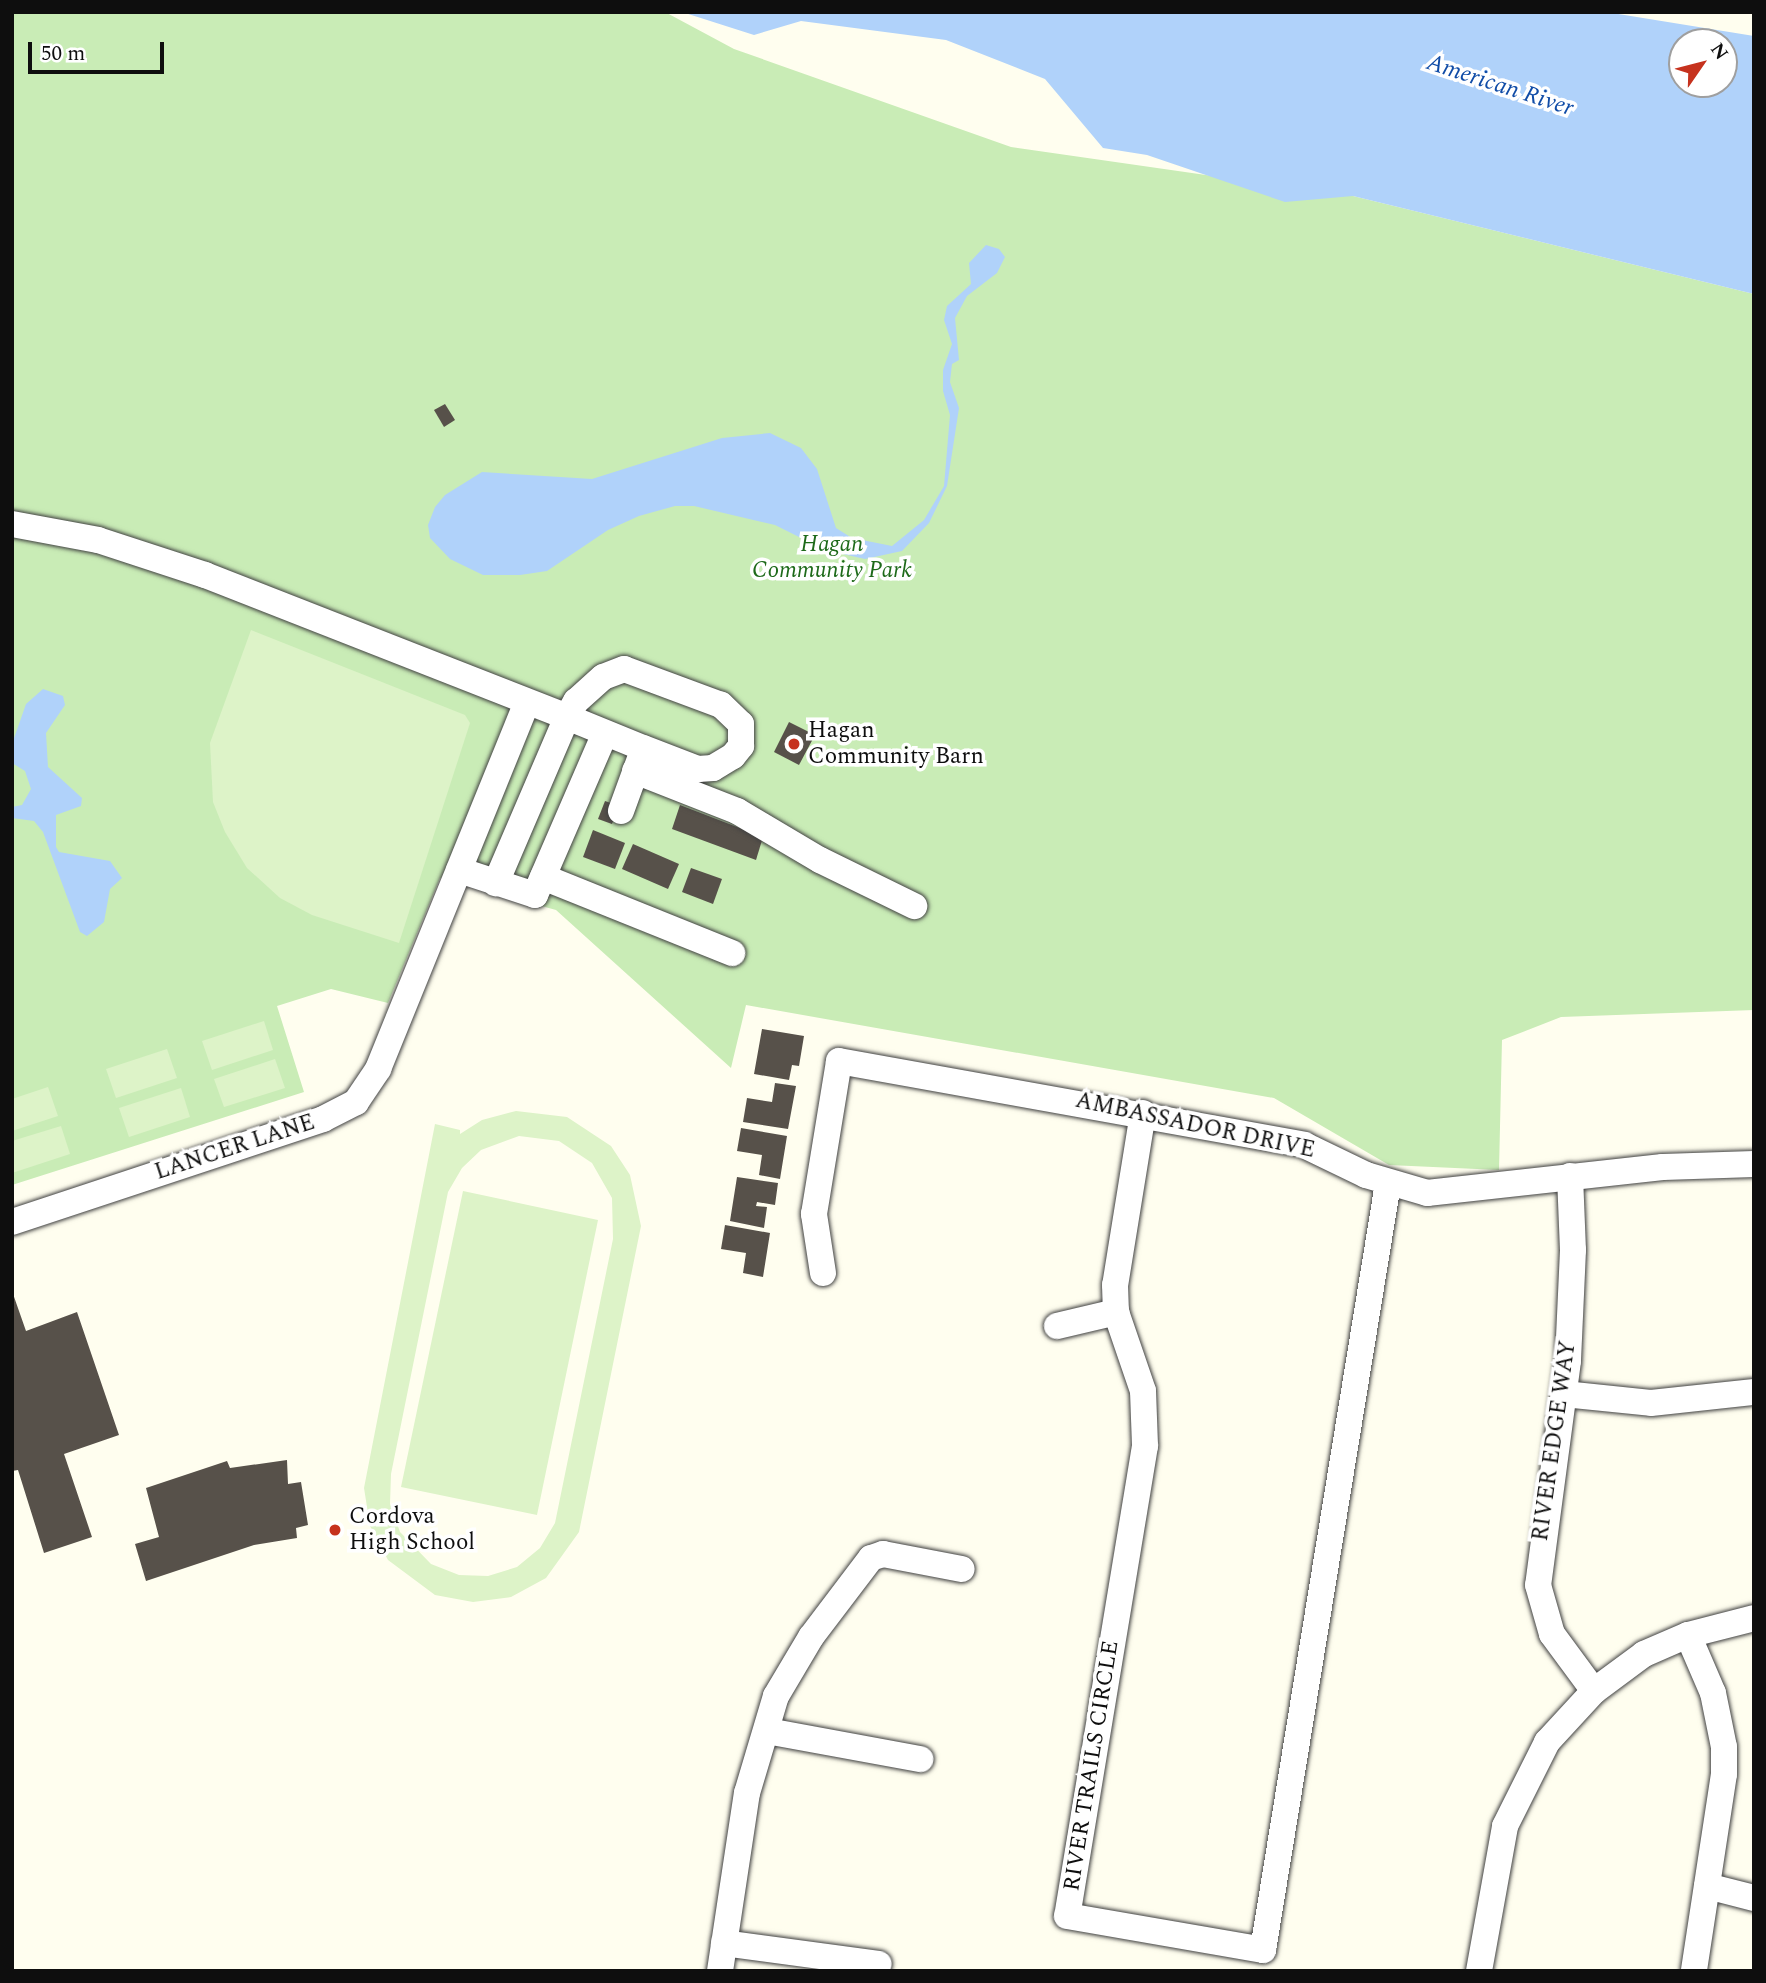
<!DOCTYPE html>
<html>
<head>
<meta charset="utf-8">
<style>
	body { margin:0 }
	#map { position:relative; width:1766px; height:1983px; overflow:hidden; background:#fffeef; font-family:Spectral,serif }
	div>[style] { position:absolute }
	.green>* { inset:0; background:#c9ecb6 }
	.pitch>* { inset:0; background:#ddf3c8 }
	.water>* { inset:0; background:#b0d2fa }
	.building>* { inset:0; background:#57514a }
	.roads { filter:drop-shadow(0 0 2px #414141) drop-shadow(0 0 2px #414141) }
	.minor>* { height:26px; margin:-13px; padding:0 13px; transform-origin:13px; border-radius:13px; background:#fff }
	.dots>* { width:19px; height:19px; translate:-50% -50%; box-sizing:border-box; border:4px solid #fff; border-radius:50% }
	span { translate:-50% -50%; white-space:nowrap; text-align:center; line-height:1.15; -webkit-text-stroke:7px #fff; paint-order:stroke }
	.park-label { font-size:23px; color:#1e6a1a; font-style:italic }
	.poi-label { font-size:23px; color:#0e0e0e }
	.left { translate:0 -50%; text-align:left }
	.street-label { font-size:23px; color:#0e0e0e }
	.water-label { font-size:24px; color:#104ca7; font-style:italic }
	.frame { position:absolute; inset:0; border:14px solid #0e0e0e; pointer-events:none }
	.north { position:absolute; left:1668px; top:28px; width:70px; height:70px; box-sizing:border-box; background:#fff; border:2px solid #9f9f9f; border-radius:50%; rotate:55deg; font-size:19px; font-weight:700; line-height:28px; text-align:center; color:#0e0e0e }
	.north::after { content:''; display:block; margin:auto; width:24px; height:32px; background:#c6321e; clip-path:polygon(50% 0,100% 100%,50% 72%,0 100%) }
	.scale { position:absolute; left:28px; top:42px; width:136px; height:32px; box-sizing:border-box; border:4px solid #0e0e0e; border-top:0; padding-left:9px; font-size:21px; line-height:24px; white-space:nowrap; color:#0e0e0e; -webkit-text-stroke:5px #fff; paint-order:stroke }
</style>
</head>
<body>
<div id="map">
	<div class="green">
		<div style="clip-path:polygon(12px 12px,665px 12px,734px 49px,1011px 147px,1353px 196px,1754px 294px,1754px 1010px,1561px 1017px,1502px 1040px,1499px 1170px,1389px 1165px,1274px 1098px,746px 1005px,731px 1068px,556px 910px,440px 878px,388px 1003px,331px 989px,277px 1006px,304px 1092px,12px 1185px)"></div>
	</div>
	<div class="pitch">
		<div style="clip-path:polygon(251px 630px,465px 715px,470px 723px,399px 943px,312px 915px,280px 898px,247px 868px,225px 832px,213px 802px,210px 743px)"></div>
		<div style="clip-path:polygon(264px 1021px,273px 1050px,212px 1070px,202px 1041px)"></div>
		<div style="clip-path:polygon(167px 1049px,177px 1078px,116px 1098px,106px 1069px)"></div>
		<div style="clip-path:polygon(275px 1059px,285px 1088px,224px 1107px,214px 1079px)"></div>
		<div style="clip-path:polygon(48px 1087px,58px 1116px,12px 1131px,12px 1099px)"></div>
		<div style="clip-path:polygon(181px 1088px,190px 1117px,129px 1137px,119px 1108px)"></div>
		<div style="clip-path:polygon(evenodd,516px 1111px,567px 1117px,611px 1146px,630px 1175px,641px 1226px,579px 1532px,546px 1578px,511px 1597px,473px 1602px,435px 1595px,388px 1560px,370px 1526px,364px 1488px,435px 1124px,460px 1130px,460px 1134px,482px 1120px,516px 1111px,519px 1136px,559px 1141px,592px 1163px,612px 1198px,613px 1239px,555px 1523px,540px 1548px,517px 1567px,488px 1576px,459px 1575px,431px 1564px,400px 1532px,390px 1504px,391px 1474px,448px 1192px,462px 1168px,481px 1150px,519px 1136px)"></div>
		<div style="clip-path:polygon(61px 1126px,70px 1154px,12px 1173px,12px 1141px)"></div>
		<div style="clip-path:polygon(463px 1191px,598px 1220px,537px 1515px,401px 1487px)"></div>
	</div>
	<div class="water">
		<div style="clip-path:polygon(evenodd,682px 12px,1606px 12px,1754px 36px,1754px 294px,1353px 196px,1285px 202px,1147px 155px,1103px 148px,1045px 79px,946px 40px,801px 21px,754px 35px,682px 12px,1682px 42px,1724px 42px,1724px 84px,1682px 84px,1682px 42px)"></div>
		<div style="clip-path:polygon(986px 245px,999px 249px,1005px 257px,997px 273px,967px 296px,955px 318px,959px 360px,952px 364px,950px 382px,959px 408px,947px 486px,929px 523px,902px 551px,865px 559px,825px 550px,775px 525px,694px 506px,675px 506px,639px 516px,608px 530px,547px 571px,520px 575px,483px 575px,450px 559px,430px 538px,428px 525px,435px 507px,445px 495px,482px 472px,592px 479px,722px 438px,770px 433px,801px 448px,817px 469px,836px 528px,852px 538px,892px 546px,924px 520px,944px 486px,950px 415px,943px 391px,943px 370px,952px 344px,944px 320px,947px 306px,971px 284px,969px 263px)"></div>
		<div style="clip-path:polygon(43px 689px,63px 696px,65px 705px,46px 733px,48px 767px,82px 798px,81px 806px,56px 815px,56px 847px,59px 852px,110px 861px,122px 878px,110px 889px,104px 922px,87px 936px,80px 932px,43px 832px,34px 821px,12px 818px,12px 807px,22px 805px,31px 789px,25px 771px,12px 763px,12px 744px,26px 704px)"></div>
	</div>
	<div class="building">
		<div style="clip-path:polygon(445px 404px,455px 420px,444px 427px,434px 410px)"></div>
		<div style="clip-path:polygon(789px 722px,815px 735px,799px 765px,774px 752px)"></div>
		<div style="clip-path:polygon(605px 801px,619px 806px,612px 824px,598px 819px)"></div>
		<div style="clip-path:polygon(680px 805px,763px 837px,756px 860px,672px 829px)"></div>
		<div style="clip-path:polygon(593px 830px,625px 843px,615px 869px,583px 857px)"></div>
		<div style="clip-path:polygon(633px 844px,679px 864px,668px 889px,622px 869px)"></div>
		<div style="clip-path:polygon(691px 868px,722px 879px,713px 904px,682px 892px)"></div>
		<div style="clip-path:polygon(762px 1029px,804px 1036px,799px 1066px,792px 1065px,789px 1080px,754px 1074px)"></div>
		<div style="clip-path:polygon(775px 1083px,796px 1086px,788px 1129px,743px 1122px,747px 1098px,772px 1102px)"></div>
		<div style="clip-path:polygon(741px 1128px,787px 1136px,780px 1179px,759px 1175px,762px 1155px,737px 1151px)"></div>
		<div style="clip-path:polygon(737px 1177px,778px 1183px,775px 1205px,757px 1202px,756px 1206px,767px 1207px,764px 1228px,730px 1221px)"></div>
		<div style="clip-path:polygon(725px 1225px,770px 1233px,763px 1277px,743px 1273px,746px 1253px,721px 1249px)"></div>
		<div style="clip-path:polygon(12px 1291px,26px 1331px,77px 1312px,119px 1435px,64px 1454px,92px 1537px,44px 1553px,18px 1470px,12px 1471px)"></div>
		<div style="clip-path:polygon(287px 1460px,288px 1484px,301px 1482px,308px 1525px,296px 1528px,297px 1538px,254px 1545px,146px 1581px,135px 1544px,159px 1537px,146px 1488px,227px 1461px,230px 1468px)"></div>
	</div>
	<div class="roads">
		<div class="minor">
			<div style="left:12px;top:524px;width:87px;rotate:10.5deg"></div>
			<div style="left:98px;top:540px;width:113px;rotate:18.1deg"></div>
			<div style="left:205px;top:575px;width:389px;rotate:21.4deg"></div>
			<div style="left:567px;top:717px;width:82px;rotate:22.2deg"></div>
			<div style="left:643px;top:748px;width:59px;rotate:20.9deg"></div>
			<div style="left:698px;top:769px;width:15px;rotate:-4deg"></div>
			<div style="left:713px;top:768px;width:23px;rotate:-31deg"></div>
			<div style="left:733px;top:756px;width:13px;rotate:-51deg"></div>
			<div style="left:741px;top:746px;width:22px;rotate:-90deg"></div>
			<div style="left:741px;top:724px;width:28px;rotate:-136deg"></div>
			<div style="left:721px;top:705px;width:103px;rotate:-159.6deg"></div>
			<div style="left:624px;top:669px;width:22px;rotate:159deg"></div>
			<div style="left:603px;top:677px;width:36px;rotate:138deg"></div>
			<div style="left:576px;top:701px;width:18px;rotate:119deg"></div>
			<div style="left:567px;top:717px;width:181px;rotate:113.2deg"></div>
			<div style="left:635px;top:771px;width:110px;rotate:21.4deg"></div>
			<div style="left:737px;top:811px;width:96px;rotate:30.6deg"></div>
			<div style="left:820px;top:860px;width:105px;rotate:26.1deg"></div>
			<div style="left:621px;top:811px;width:59px;rotate:-70deg"></div>
			<div style="left:459px;top:870px;width:80px;rotate:18.2deg"></div>
			<div style="left:535px;top:895px;width:176px;rotate:-66.6deg"></div>
			<div style="left:543px;top:877px;width:204px;rotate:21.9deg"></div>
			<div style="left:1143px;top:1113px;width:174px;rotate:99.2deg"></div>
			<div style="left:1115px;top:1285px;width:27px;rotate:88deg"></div>
			<div style="left:1116px;top:1312px;width:83px;rotate:71.1deg"></div>
			<div style="left:1143px;top:1391px;width:55px;rotate:87.9deg"></div>
			<div style="left:1145px;top:1446px;width:476px;rotate:99.4deg"></div>
			<div style="left:1067px;top:1916px;width:199px;rotate:9.8deg"></div>
			<div style="left:1263px;top:1950px;width:777px;rotate:-80.74deg"></div>
			<div style="left:1570px;top:1176px;width:74px;rotate:87.7deg"></div>
			<div style="left:1573px;top:1250px;width:111px;rotate:92.6deg"></div>
			<div style="left:1568px;top:1361px;width:226px;rotate:97.6deg"></div>
			<div style="left:1538px;top:1585px;width:51px;rotate:74.1deg"></div>
			<div style="left:1552px;top:1634px;width:71px;rotate:53.6deg"></div>
			<div style="left:12px;top:1222px;width:328px;rotate:-18.3deg"></div>
			<div style="left:323px;top:1119px;width:37px;rotate:-27deg"></div>
			<div style="left:356px;top:1102px;width:40px;rotate:-56deg"></div>
			<div style="left:378px;top:1069px;width:396px;rotate:-67.9deg"></div>
			<div style="left:823px;top:1273px;width:60px;rotate:-98.7deg"></div>
			<div style="left:814px;top:1214px;width:155px;rotate:-80.7deg"></div>
			<div style="left:839px;top:1061px;width:473px;rotate:10.2deg"></div>
			<div style="left:1304px;top:1145px;width:69px;rotate:25.8deg"></div>
			<div style="left:1366px;top:1175px;width:64px;rotate:16.4deg"></div>
			<div style="left:1427px;top:1193px;width:237px;rotate:-6.3deg"></div>
			<div style="left:1663px;top:1167px;width:91px;rotate:-1.9deg"></div>
			<div style="left:1057px;top:1326px;width:61px;rotate:-13.3deg"></div>
			<div style="left:1564px;top:1394px;width:87px;rotate:5.9deg"></div>
			<div style="left:1651px;top:1403px;width:104px;rotate:-6.1deg"></div>
			<div style="left:1688px;top:1635px;width:63px;rotate:66.7deg"></div>
			<div style="left:1713px;top:1693px;width:55px;rotate:78.5deg"></div>
			<div style="left:1724px;top:1747px;width:27px;rotate:90deg"></div>
			<div style="left:1724px;top:1774px;width:199px;rotate:98.7deg"></div>
			<div style="left:767px;top:1731px;width:156px;rotate:10.4deg"></div>
			<div style="left:1707px;top:1886px;width:49px;rotate:14.3deg"></div>
			<div style="left:724px;top:1943px;width:156px;rotate:7.7deg"></div>
			<div style="left:720px;top:1971px;width:180px;rotate:-81.4deg"></div>
			<div style="left:747px;top:1793px;width:101px;rotate:-73.4deg"></div>
			<div style="left:776px;top:1696px;width:69px;rotate:-59.3deg"></div>
			<div style="left:811px;top:1637px;width:99px;rotate:-52.8deg"></div>
			<div style="left:871px;top:1558px;width:13px;rotate:-18deg"></div>
			<div style="left:883px;top:1554px;width:80px;rotate:10.8deg"></div>
			<div style="left:1479px;top:1971px;width:147px;rotate:-79.8deg"></div>
			<div style="left:1505px;top:1826px;width:94px;rotate:-63.4deg"></div>
			<div style="left:1547px;top:1742px;width:69px;rotate:-47.3deg"></div>
			<div style="left:1594px;top:1691px;width:62px;rotate:-36.5deg"></div>
			<div style="left:1644px;top:1654px;width:48px;rotate:-23.4deg"></div>
			<div style="left:1688px;top:1635px;width:68px;rotate:-14.4deg"></div>
		</div>
	</div>
	<div class="dots">
		<div style="left:794px;top:744px;background:#c6321e"></div>
		<div style="left:335px;top:1530px;background:#c6321e"></div>
	</div>
	<div class="park-label">
		<span style="left:832px;top:558px">Hagan<br>Community Park</span>
	</div>
	<div class="poi-label">
		<span class="left" style="left:808px;top:744px">Hagan<br>Community Barn</span>
		<span class="left" style="left:349px;top:1530px">Cordova<br>High School</span>
	</div>
	<div class="street-label">
		<span style="left:1195px;top:1126px;rotate:12deg">AMBASSADOR DRIVE</span>
		<span style="left:235px;top:1148px;rotate:-18deg">LANCER LANE</span>
		<span style="left:1555px;top:1441px;rotate:-82deg">RIVER EDGE WAY</span>
		<span style="left:1092px;top:1766px;rotate:-81deg">RIVER TRAILS CIRCLE</span>
	</div>
	<div class="water-label">
		<span style="left:1500px;top:86px;rotate:18deg">American River</span>
	</div>
	<div class="frame"></div>
	<div class="north">N</div>
	<div class="scale">50 m</div>
</div>
</body>
</html>
